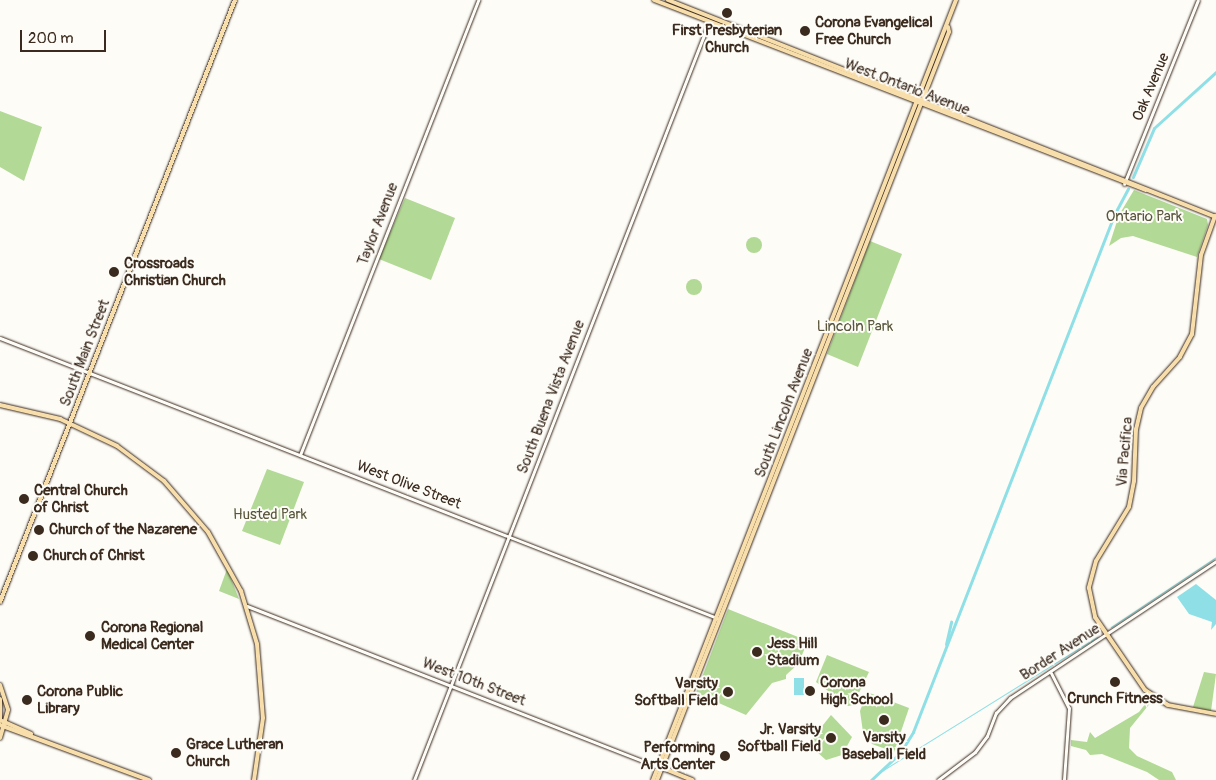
<!DOCTYPE html>
<html>
<head>
<meta charset="utf-8">
<style>
	body { margin:0 }
	#map { position:relative; width:1216px; height:780px; overflow:hidden; background:#fdfcf7; font-family:Pangolin,sans-serif }
	div>[style] { position:absolute }
	.green>* { inset:0; background:#b2d995 }
	.round { border-radius:50% }
	.water>* { inset:0; background:#8fe0e6 }
	.stream>* { height:1px; margin:-0.5px; padding:0 0.5px; transform-origin:0.5px; border-radius:0.5px; background:#8fe0e6 }
	.canal>* { height:3px; margin:-1.5px; padding:0 1.5px; transform-origin:1.5px; border-radius:1.5px; background:#8fe0e6 }
	.roads { filter:drop-shadow(0 0 1px #3b2a1e) drop-shadow(0 0 1px #3b2a1e) }
	.minor>* { height:3px; margin:-1.5px; padding:0 1.5px; transform-origin:1.5px; border-radius:1.5px; background:#fdfcf7 }
	.major>* { height:4px; margin:-2px; padding:0 2px; transform-origin:2px; border-radius:2px; background:#f8deab }
	.dots>* { width:14px; height:14px; translate:-50% -50%; box-sizing:border-box; border:2px solid #fdfcf7; border-radius:50% }
	span { translate:-50% -50%; white-space:nowrap; text-align:center; line-height:1.15; -webkit-text-stroke:4px #fdfcf7; paint-order:stroke }
	.poi-label { font-size:15px; color:#3b2a1e; font-weight:700 }
	.left { translate:0 -50%; text-align:left }
	.right { translate:-100% -50%; text-align:right }
	.street-label { font-size:15px; color:#3b2a1e }
	.park-label { font-size:15px; color:#59563c }
	.scale { position:absolute; left:20px; top:30px; width:86px; height:22px; box-sizing:border-box; border:2px solid #3b2a1e; border-top:0; padding-left:6px; font-size:15px; line-height:18px; white-space:nowrap; color:#3b2a1e; -webkit-text-stroke:4px #fdfcf7; paint-order:stroke }
</style>
</head>
<body>
<div id="map">
	<div class="green">
		<div style="clip-path:polygon(0 111px,42px 127px,24px 181px,0 167px)"></div>
		<div style="clip-path:polygon(1134px 190px,1207px 219px,1208px 225px,1197px 257px,1133px 236px,1121px 238px,1109px 246px,1119px 215px)"></div>
		<div style="clip-path:polygon(405px 198px,455px 218px,431px 280px,379px 259px)"></div>
		<div class="round" style="left:746px;top:237px;width:16px;height:16px"></div>
		<div style="clip-path:polygon(870px 241px,902px 254px,858px 367px,827px 354px)"></div>
		<div class="round" style="left:686px;top:279px;width:16px;height:16px"></div>
		<div style="clip-path:polygon(267px 469px,304px 482px,280px 545px,242px 531px)"></div>
		<div style="clip-path:polygon(227px 569px,239px 599px,219px 591px)"></div>
		<div style="clip-path:polygon(728px 609px,803px 639px,801px 646px,805px 648px,798px 664px,786px 675px,786px 679px,772px 683px,746px 715px,696px 693px)"></div>
		<div style="clip-path:polygon(827px 655px,869px 672px,853px 705px,848px 706px,816px 682px)"></div>
		<div style="clip-path:polygon(1204px 672px,1216px 674px,1211px 711px,1193px 707px)"></div>
		<div style="clip-path:polygon(867px 692px,909px 708px,894px 752px,872px 744px,863px 732px,860px 711px)"></div>
		<div style="clip-path:polygon(1149px 699px,1152px 701px,1130px 728px,1129px 748px,1137px 756px,1172px 772px,1176px 780px,1159px 780px,1147px 772px,1102px 754px,1090px 755px,1086px 750px,1071px 746px,1071px 740px,1087px 742px,1090px 732px,1095px 738px,1139px 712px)"></div>
		<div style="clip-path:polygon(831px 715px,852px 737px,842px 755px,826px 760px,817px 752px,811px 740px)"></div>
	</div>
	<div class="water">
		<div style="clip-path:polygon(1196px 584px,1216px 600px,1216px 624px,1211px 630px,1212px 622px,1189px 614px,1177px 597px)"></div>
		<div style="clip-path:polygon(794px 678px,804px 678px,804px 695px,794px 695px)"></div>
	</div>
	<div class="stream">
		<div style="left:1111px;top:627px;width:126px;rotate:-33.7deg"></div>
		<div style="left:880px;top:772px;width:256px;rotate:-31.9deg"></div>
	</div>
	<div class="canal">
		<div style="left:1133px;top:177px;width:53px;rotate:-66.8deg"></div>
		<div style="left:1154px;top:128px;width:84px;rotate:-42.1deg"></div>
		<div style="left:946px;top:644px;width:23px;rotate:-77deg"></div>
		<div style="left:871px;top:780px;width:40px;rotate:-43deg"></div>
		<div style="left:900px;top:753px;width:25px;rotate:-58deg"></div>
		<div style="left:913px;top:732px;width:555px;rotate:-68.75deg"></div>
		<div style="left:1114px;top:215px;width:30px;rotate:-62deg"></div>
	</div>
	<div class="roads">
		<div class="minor">
			<div style="left:1124px;top:184px;width:198px;rotate:-68.1deg"></div>
			<div style="left:0;top:338px;width:770px;rotate:21.33deg"></div>
			<div style="left:300px;top:455px;width:489px;rotate:-68.6deg"></div>
			<div style="left:247px;top:606px;width:441px;rotate:21.4deg"></div>
			<div style="left:1051px;top:673px;width:39px;rotate:63deg"></div>
			<div style="left:1069px;top:708px;width:72px;rotate:94deg"></div>
			<div style="left:414px;top:780px;width:813px;rotate:-68.73deg"></div>
			<div style="left:938px;top:780px;width:46px;rotate:-37.1deg"></div>
			<div style="left:975px;top:752px;width:20px;rotate:-53deg"></div>
			<div style="left:987px;top:736px;width:25px;rotate:-69deg"></div>
			<div style="left:996px;top:713px;width:21px;rotate:-47deg"></div>
			<div style="left:1010px;top:698px;width:247px;rotate:-33.6deg"></div>
		</div>
		<div class="major">
			<div style="left:654px;top:0;width:527px;rotate:21.12deg"></div>
			<div style="left:668px;top:0;width:589px;rotate:21.6deg"></div>
			<div style="left:1215px;top:216px;width:41px;rotate:109.7deg"></div>
			<div style="left:1201px;top:255px;width:80px;rotate:96.5deg"></div>
			<div style="left:1192px;top:334px;width:26px;rotate:118deg"></div>
			<div style="left:1180px;top:357px;width:40px;rotate:132deg"></div>
			<div style="left:1153px;top:387px;width:24px;rotate:120deg"></div>
			<div style="left:1141px;top:408px;width:22px;rotate:103deg"></div>
			<div style="left:1136px;top:429px;width:52px;rotate:92.2deg"></div>
			<div style="left:1134px;top:481px;width:26px;rotate:101deg"></div>
			<div style="left:1129px;top:507px;width:63px;rotate:121.4deg"></div>
			<div style="left:1096px;top:561px;width:28px;rotate:105deg"></div>
			<div style="left:1089px;top:588px;width:30px;rotate:78deg"></div>
			<div style="left:1095px;top:617px;width:88px;rotate:55.6deg"></div>
			<div style="left:1145px;top:690px;width:27px;rotate:33deg"></div>
			<div style="left:1168px;top:705px;width:49px;rotate:10.6deg"></div>
			<div style="left:0;top:405px;width:62px;rotate:13.1deg"></div>
			<div style="left:60px;top:419px;width:63px;rotate:25.3deg"></div>
			<div style="left:117px;top:446px;width:59px;rotate:36.7deg"></div>
			<div style="left:164px;top:481px;width:67px;rotate:49.2deg"></div>
			<div style="left:208px;top:532px;width:68px;rotate:60.8deg"></div>
			<div style="left:241px;top:591px;width:55px;rotate:73.2deg"></div>
			<div style="left:257px;top:644px;width:74px;rotate:85.4deg"></div>
			<div style="left:263px;top:718px;width:63px;rotate:98.3deg"></div>
			<div style="left:0;top:602px;width:646px;rotate:-68.68deg"></div>
			<div style="left:0;top:685px;width:26px;rotate:72deg"></div>
			<div style="left:8px;top:710px;width:29px;rotate:106deg"></div>
			<div style="left:0;top:699px;width:22px;rotate:90deg"></div>
			<div style="left:0;top:720px;width:34px;rotate:24deg"></div>
			<div style="left:0;top:725px;width:159px;rotate:20.3deg"></div>
			<div style="left:660px;top:767px;width:35px;rotate:22deg"></div>
			<div style="left:653px;top:780px;width:837px;rotate:-68.77deg"></div>
			<div style="left:657px;top:780px;width:803px;rotate:-68.68deg"></div>
			<div style="left:949px;top:32px;width:5px;rotate:-101deg"></div>
		</div>
	</div>
	<div class="dots">
		<div style="left:727px;top:13px;background:#3b2a1e"></div>
		<div style="left:805px;top:31px;background:#3b2a1e"></div>
		<div style="left:114px;top:272px;background:#3b2a1e"></div>
		<div style="left:24px;top:499px;background:#3b2a1e"></div>
		<div style="left:39px;top:530px;background:#3b2a1e"></div>
		<div style="left:33px;top:556px;background:#3b2a1e"></div>
		<div style="left:90px;top:636px;background:#3b2a1e"></div>
		<div style="left:757px;top:652px;background:#3b2a1e"></div>
		<div style="left:1115px;top:682px;background:#3b2a1e"></div>
		<div style="left:810px;top:691px;background:#3b2a1e"></div>
		<div style="left:728px;top:692px;background:#3b2a1e"></div>
		<div style="left:27px;top:700px;background:#3b2a1e"></div>
		<div style="left:884px;top:720px;background:#3b2a1e"></div>
		<div style="left:831px;top:738px;background:#3b2a1e"></div>
		<div style="left:176px;top:753px;background:#3b2a1e"></div>
		<div style="left:725px;top:756px;background:#3b2a1e"></div>
	</div>
	<div class="poi-label">
		<span class="left" style="left:815px;top:31px">Corona Evangelical<br>Free Church</span>
		<span style="left:727px;top:39px">First Presbyterian<br>Church</span>
		<span class="left" style="left:124px;top:272px">Crossroads<br>Christian Church</span>
		<span class="left" style="left:34px;top:499px">Central Church<br>of Christ</span>
		<span class="left" style="left:49px;top:530px">Church of the Nazarene</span>
		<span class="left" style="left:43px;top:556px">Church of Christ</span>
		<span class="left" style="left:101px;top:636px">Corona Regional<br>Medical Center</span>
		<span class="left" style="left:767px;top:652px">Jess Hill<br>Stadium</span>
		<span class="left" style="left:820px;top:691px">Corona<br>High School</span>
		<span class="right" style="left:718px;top:692px">Varsity<br>Softball Field</span>
		<span class="left" style="left:37px;top:700px">Corona Public<br>Library</span>
		<span style="left:1115px;top:699px">Crunch Fitness</span>
		<span class="right" style="left:821px;top:738px">Jr. Varsity<br>Softball Field</span>
		<span style="left:884px;top:746px">Varsity<br>Baseball Field</span>
		<span class="left" style="left:186px;top:753px">Grace Lutheran<br>Church</span>
		<span class="right" style="left:715px;top:756px">Performing<br>Arts Center</span>
	</div>
	<div class="street-label">
		<span style="left:907px;top:87px;rotate:21deg">West Ontario Avenue</span>
		<span style="left:1151px;top:87px;rotate:-67deg">Oak Avenue</span>
		<span style="left:378px;top:224px;rotate:-69deg">Taylor Avenue</span>
		<span style="left:85px;top:353px;rotate:-69deg">South Main Street</span>
		<span style="left:551px;top:397px;rotate:-69deg">South Buena Vista Avenue</span>
		<span style="left:784px;top:413px;rotate:-69deg">South Lincoln Avenue</span>
		<span style="left:1125px;top:452px;rotate:-85deg">Via Pacifica</span>
		<span style="left:409px;top:485px;rotate:21deg">West Olive Street</span>
		<span style="left:1060px;top:652px;rotate:-33deg">Border Avenue</span>
		<span style="left:474px;top:682px;rotate:21deg">West 10th Street</span>
	</div>
	<div class="park-label">
		<span style="left:1144px;top:217px">Ontario Park</span>
		<span style="left:855px;top:327px">Lincoln Park</span>
		<span style="left:270px;top:515px">Husted Park</span>
	</div>
	<div class="scale">200 m</div>
</div>
</body>
</html>
